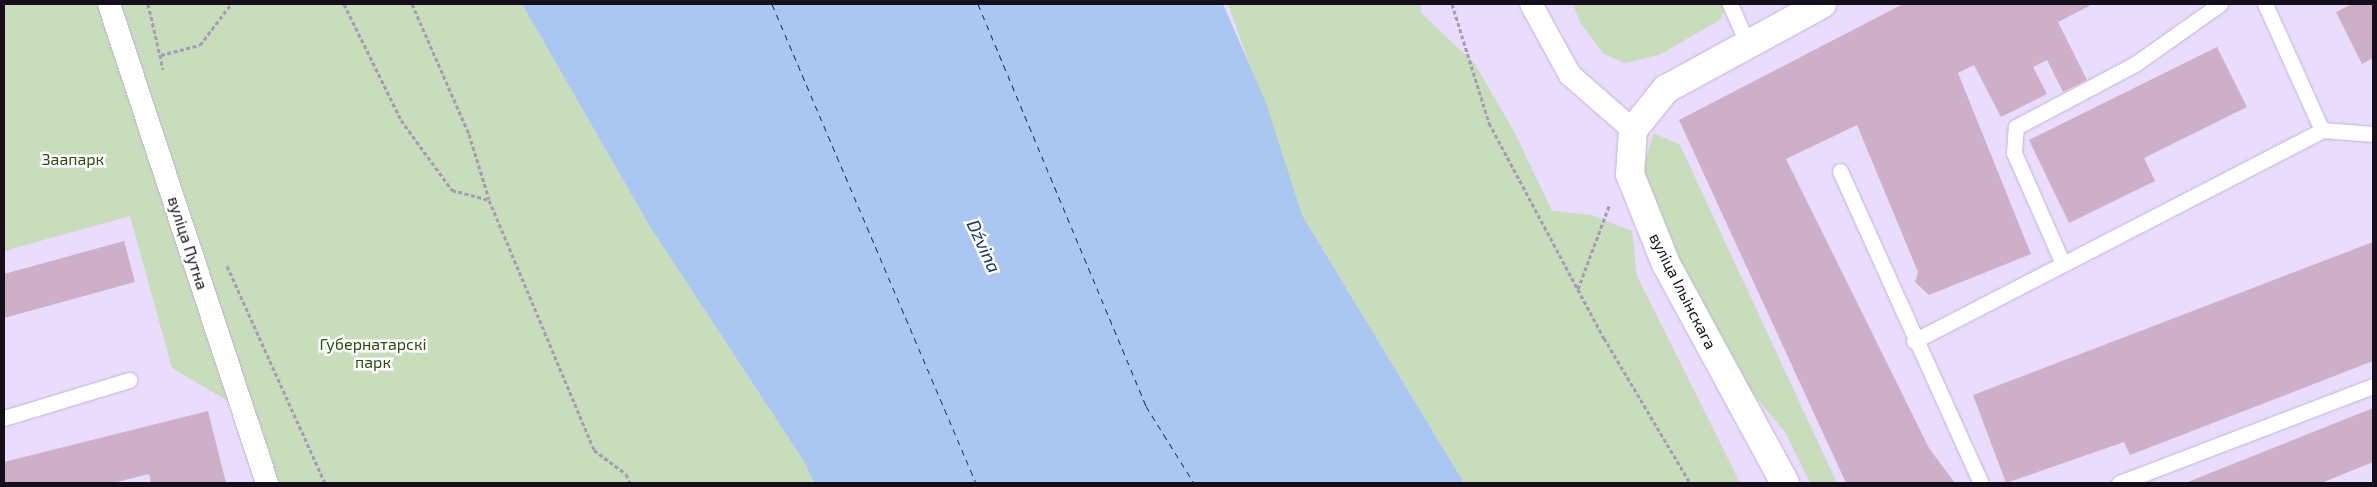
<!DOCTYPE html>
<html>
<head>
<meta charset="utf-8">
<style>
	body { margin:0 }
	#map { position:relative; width:2377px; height:487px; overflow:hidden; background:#e9dcfd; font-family:"Exo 2",sans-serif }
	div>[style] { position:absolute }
	.green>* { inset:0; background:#c7ddbb }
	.water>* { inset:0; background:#aac7f1 }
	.ferry>* { height:1px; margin-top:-0.5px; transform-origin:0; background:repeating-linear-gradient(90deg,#136 0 6px,transparent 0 11px) }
	.building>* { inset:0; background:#cdb0c7 }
	.path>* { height:3px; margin-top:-1.5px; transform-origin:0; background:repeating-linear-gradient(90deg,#a69bb5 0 4px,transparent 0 6.5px) }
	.roads { filter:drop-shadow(0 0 1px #c0b4d4) drop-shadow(0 0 1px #c0b4d4) }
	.service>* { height:15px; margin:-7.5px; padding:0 7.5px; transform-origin:7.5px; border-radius:7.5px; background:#fff }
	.pedestrian>* { height:22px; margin:-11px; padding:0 11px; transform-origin:11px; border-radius:11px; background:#fff }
	.minor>* { height:28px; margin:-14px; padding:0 14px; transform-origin:14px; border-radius:14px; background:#fff }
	span { translate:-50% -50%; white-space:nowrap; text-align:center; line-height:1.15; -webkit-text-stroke:5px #fff; paint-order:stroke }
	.park-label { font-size:16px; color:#2b4d0d }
	.street-label { font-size:16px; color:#140f1b }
	.water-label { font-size:18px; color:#136; font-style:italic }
	.frame { position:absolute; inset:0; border:5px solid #140f1b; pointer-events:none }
</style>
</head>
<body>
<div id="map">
	<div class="green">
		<div style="clip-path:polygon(4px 4px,522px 4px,649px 225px,805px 463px,814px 483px,279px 483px,258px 419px,172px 368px,130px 216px,4px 251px)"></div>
		<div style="clip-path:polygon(1228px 4px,1421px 4px,1421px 13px,1475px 64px,1516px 135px,1552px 211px,1591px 215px,1632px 231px,1637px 276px,1740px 483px,1464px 483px,1302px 215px)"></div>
		<div style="clip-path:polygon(1573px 4px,1728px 4px,1720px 20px,1659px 55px,1625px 63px,1604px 54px,1581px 24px)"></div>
		<div style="clip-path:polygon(1654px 133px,1680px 145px,1837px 483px,1810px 483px,1785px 432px,1742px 381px,1673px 258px,1642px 171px)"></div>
	</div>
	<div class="water">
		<div style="clip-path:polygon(522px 4px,1223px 4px,1266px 103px,1302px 215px,1464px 483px,814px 483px,805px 463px,649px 225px)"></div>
	</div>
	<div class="ferry">
		<div style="left:772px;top:4px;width:521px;rotate:66.93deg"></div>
		<div style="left:978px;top:4px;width:436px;rotate:67.3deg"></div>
		<div style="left:1146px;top:406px;width:91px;rotate:58.1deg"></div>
	</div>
	<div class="building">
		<div style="clip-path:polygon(1903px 4px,2093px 4px,2058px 22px,2087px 80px,2063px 92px,2047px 60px,2033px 67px,2047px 94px,2001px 117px,1974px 65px,1958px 73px,2031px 254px,1929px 295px,1915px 282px,1918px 272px,1857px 125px,1786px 159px,1929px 448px,1955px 483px,1846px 483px,1679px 120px)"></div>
		<div style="clip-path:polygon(2352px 4px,2373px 4px,2373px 58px,2362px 64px,2336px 12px)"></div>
		<div style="clip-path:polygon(2217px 47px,2247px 107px,2144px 158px,2155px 181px,2069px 223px,2029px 140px)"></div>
		<div style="clip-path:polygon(124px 241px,135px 282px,4px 318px,4px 274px)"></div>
		<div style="clip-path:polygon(2373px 242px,2373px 361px,2130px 455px,2124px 442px,2006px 483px,1973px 395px)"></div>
		<div style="clip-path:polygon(2373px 408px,2373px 462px,2321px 483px,2185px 483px)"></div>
		<div style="clip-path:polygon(208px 411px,226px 483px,151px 483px,149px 474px,113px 483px,4px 483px,4px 462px)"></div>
	</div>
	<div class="path">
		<div style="left:148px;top:4px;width:67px;rotate:77deg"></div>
		<div style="left:344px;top:4px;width:129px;rotate:63.8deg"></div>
		<div style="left:401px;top:120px;width:87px;rotate:53.9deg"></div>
		<div style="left:452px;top:190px;width:38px;rotate:15deg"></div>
		<div style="left:489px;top:200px;width:271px;rotate:67.2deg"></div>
		<div style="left:594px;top:450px;width:40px;rotate:37deg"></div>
		<div style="left:626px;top:474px;width:10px;rotate:66deg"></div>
		<div style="left:412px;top:4px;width:142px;rotate:66.3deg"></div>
		<div style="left:469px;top:134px;width:68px;rotate:72.9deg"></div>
		<div style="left:1452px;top:4px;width:125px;rotate:72.7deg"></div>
		<div style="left:1489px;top:123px;width:244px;rotate:61.9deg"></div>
		<div style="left:1604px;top:338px;width:169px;rotate:59.3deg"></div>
		<div style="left:161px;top:55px;width:40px;rotate:-14.4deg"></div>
		<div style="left:200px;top:45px;width:51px;rotate:-52.9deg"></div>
		<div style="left:227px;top:266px;width:238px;rotate:65.7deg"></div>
		<div style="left:1578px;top:289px;width:89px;rotate:-69.5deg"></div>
	</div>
	<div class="roads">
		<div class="service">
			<div style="left:1730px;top:4px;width:45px;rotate:66.3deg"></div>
			<div style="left:2265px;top:4px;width:138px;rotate:65.7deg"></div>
			<div style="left:2322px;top:130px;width:51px;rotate:4.5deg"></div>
			<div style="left:1840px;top:171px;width:342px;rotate:65.7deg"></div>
			<div style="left:2063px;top:264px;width:121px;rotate:-113.8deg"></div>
			<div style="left:2014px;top:153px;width:26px;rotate:-86deg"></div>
			<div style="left:2016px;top:127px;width:135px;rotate:-27.9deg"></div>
			<div style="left:2135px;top:64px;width:104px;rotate:-35.2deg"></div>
			<div style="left:1914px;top:341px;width:459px;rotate:-27.3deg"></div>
			<div style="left:4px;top:418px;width:131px;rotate:-16.9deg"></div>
			<div style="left:2119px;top:483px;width:272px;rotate:-20.9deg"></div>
		</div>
		<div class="pedestrian">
			<div style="left:109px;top:4px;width:504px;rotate:71.74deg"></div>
			<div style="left:1531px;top:4px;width:81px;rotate:61.2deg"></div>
			<div style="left:1570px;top:75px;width:84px;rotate:41.1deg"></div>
		</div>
		<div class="minor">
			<div style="left:1785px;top:483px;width:249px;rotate:-118.5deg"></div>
			<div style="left:1666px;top:264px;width:97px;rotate:-111.8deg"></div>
			<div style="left:1630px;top:174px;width:44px;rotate:-86.1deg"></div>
			<div style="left:1633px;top:130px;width:53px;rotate:-51.2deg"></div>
			<div style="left:1666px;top:89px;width:178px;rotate:-28.6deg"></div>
		</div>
	</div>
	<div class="park-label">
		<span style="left:73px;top:159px">Заапарк</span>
		<span style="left:373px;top:353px">Губернатарскі<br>парк</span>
	</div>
	<div class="street-label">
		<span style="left:188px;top:243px;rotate:72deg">вуліца Путна</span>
		<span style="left:1683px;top:291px;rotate:63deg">вуліца Ільінскага</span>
	</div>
	<div class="water-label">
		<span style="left:984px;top:246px;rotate:65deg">Dźvina</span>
	</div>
	<div class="frame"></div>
</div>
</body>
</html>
